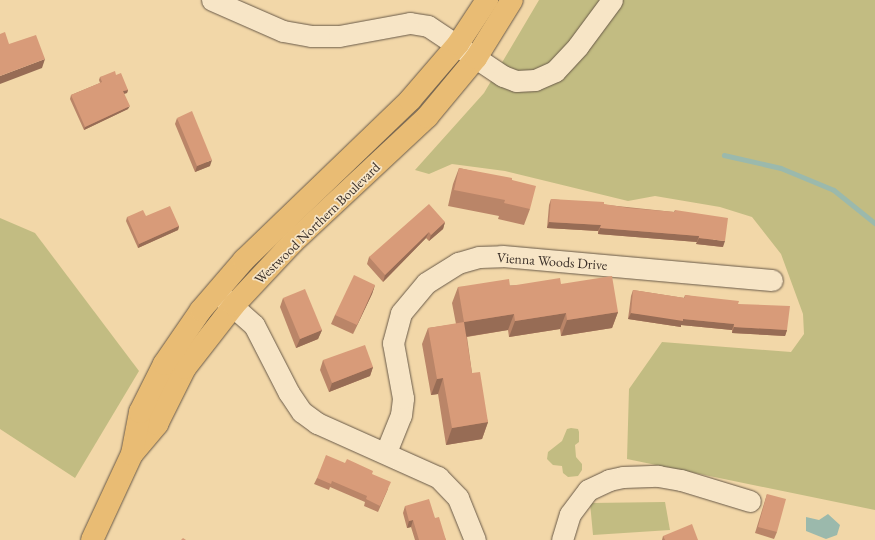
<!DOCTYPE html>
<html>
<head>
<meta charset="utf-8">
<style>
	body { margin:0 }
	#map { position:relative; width:875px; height:540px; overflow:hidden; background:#f2d7a8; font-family:"EB Garamond",serif }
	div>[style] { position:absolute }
	.green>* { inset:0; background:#c2bc82 }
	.water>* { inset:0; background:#9bb9ac }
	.stream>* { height:4.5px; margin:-2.25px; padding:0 2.25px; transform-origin:2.25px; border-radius:2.25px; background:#9bb9ac }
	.roads { filter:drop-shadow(0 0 1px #685948) drop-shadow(0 0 1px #685948) }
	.minor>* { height:21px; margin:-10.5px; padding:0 10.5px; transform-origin:10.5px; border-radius:10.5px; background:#f7e5c6 }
	.major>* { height:22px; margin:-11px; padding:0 11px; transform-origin:11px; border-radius:11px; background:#e9bc74 }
	.wall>* { inset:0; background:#ba8568 }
	.shaded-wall>* { inset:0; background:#976c55 }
	.building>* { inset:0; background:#d89b79 }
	span { translate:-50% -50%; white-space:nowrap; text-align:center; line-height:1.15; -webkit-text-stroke:3.5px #f7e5c6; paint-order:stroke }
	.street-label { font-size:14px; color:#3a2f28 }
</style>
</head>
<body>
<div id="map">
	<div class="green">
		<div style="clip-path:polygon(539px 0,875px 0,875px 510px,627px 459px,629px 389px,662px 342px,791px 352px,804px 334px,803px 314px,781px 254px,752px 217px,720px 207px,655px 196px,628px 201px,505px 171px,452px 164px,429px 174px,415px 170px,484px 93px)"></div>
		<div style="clip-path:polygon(0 218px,35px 233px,139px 371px,75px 478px,0 429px)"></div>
		<div style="clip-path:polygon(571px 428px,578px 429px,579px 432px,579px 442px,575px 445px,576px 457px,582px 464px,582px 470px,578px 476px,568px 477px,563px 473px,562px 466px,553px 465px,547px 459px,548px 452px,562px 441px,567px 429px)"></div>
		<div style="clip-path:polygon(665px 502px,670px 530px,593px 535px,590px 503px)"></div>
	</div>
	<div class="water">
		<div style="clip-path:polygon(828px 514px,840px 525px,837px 535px,826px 539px,806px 531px,806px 517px,819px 520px)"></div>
	</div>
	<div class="stream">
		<div style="left:724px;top:155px;width:58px;rotate:12.8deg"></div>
		<div style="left:781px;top:168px;width:57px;rotate:22.5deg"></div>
		<div style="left:834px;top:190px;width:53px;rotate:38.8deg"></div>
	</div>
	<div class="roads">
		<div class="minor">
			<div style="left:212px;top:0;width:77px;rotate:23.6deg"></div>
			<div style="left:283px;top:31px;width:28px;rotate:10deg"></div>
			<div style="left:311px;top:36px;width:28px"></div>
			<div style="left:339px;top:36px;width:72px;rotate:-10.4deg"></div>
			<div style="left:410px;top:23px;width:18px;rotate:9deg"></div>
			<div style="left:428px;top:26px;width:90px;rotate:33.7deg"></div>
			<div style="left:503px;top:76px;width:14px;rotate:21deg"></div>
			<div style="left:516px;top:81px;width:19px;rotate:-3deg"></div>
			<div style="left:535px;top:80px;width:22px;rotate:-24deg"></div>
			<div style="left:555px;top:71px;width:34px;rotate:-47deg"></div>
			<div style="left:578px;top:46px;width:57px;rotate:-53.5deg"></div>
			<div style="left:220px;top:295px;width:45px;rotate:41.4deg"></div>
			<div style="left:254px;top:325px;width:76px;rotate:62.8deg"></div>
			<div style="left:289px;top:393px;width:23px;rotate:56deg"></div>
			<div style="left:302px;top:412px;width:19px;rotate:36deg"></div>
			<div style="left:317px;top:423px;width:133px;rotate:24.1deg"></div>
			<div style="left:438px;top:477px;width:29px;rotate:46deg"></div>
			<div style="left:458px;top:498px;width:45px;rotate:68deg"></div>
			<div style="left:386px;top:452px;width:40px;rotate:-68deg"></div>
			<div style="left:401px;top:415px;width:17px;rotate:-83deg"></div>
			<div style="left:403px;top:398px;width:56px;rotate:-100.3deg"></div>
			<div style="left:393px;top:343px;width:31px;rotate:-75deg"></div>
			<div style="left:401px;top:313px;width:39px;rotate:-50deg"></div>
			<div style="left:426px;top:283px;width:38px;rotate:-32deg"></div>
			<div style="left:458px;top:263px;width:22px;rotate:-16deg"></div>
			<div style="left:479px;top:257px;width:23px;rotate:-2deg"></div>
			<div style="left:502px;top:256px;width:271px;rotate:5.1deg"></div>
			<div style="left:562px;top:540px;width:27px;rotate:-73deg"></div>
			<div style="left:570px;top:514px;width:30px;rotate:-53deg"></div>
			<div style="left:588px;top:490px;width:23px;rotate:-25deg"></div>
			<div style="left:609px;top:480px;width:14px;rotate:-12deg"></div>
			<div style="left:623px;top:477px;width:35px;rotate:-2deg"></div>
			<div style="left:658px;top:476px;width:23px;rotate:10deg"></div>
			<div style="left:681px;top:480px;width:72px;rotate:16.9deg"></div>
		</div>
		<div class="major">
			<div style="left:133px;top:453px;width:38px;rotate:-50deg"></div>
			<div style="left:157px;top:424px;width:63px;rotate:-63.4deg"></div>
			<div style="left:185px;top:368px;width:80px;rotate:-52.1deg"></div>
			<div style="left:234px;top:305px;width:85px;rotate:-46.9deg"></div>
			<div style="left:292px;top:243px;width:185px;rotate:-43deg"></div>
			<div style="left:427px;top:117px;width:77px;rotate:-50.3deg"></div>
			<div style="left:476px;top:58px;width:68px;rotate:-58.2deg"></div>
			<div style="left:92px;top:540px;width:95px;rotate:-65.1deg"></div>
			<div style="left:132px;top:454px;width:43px;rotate:-79.2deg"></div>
			<div style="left:140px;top:412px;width:54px;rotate:-63.4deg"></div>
			<div style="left:164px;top:364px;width:65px;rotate:-55.6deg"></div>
			<div style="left:201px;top:310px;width:66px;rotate:-49.3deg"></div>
			<div style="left:244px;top:260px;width:231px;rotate:-43.9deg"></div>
			<div style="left:410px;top:100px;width:74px;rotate:-49.4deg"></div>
			<div style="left:458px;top:44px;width:53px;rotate:-56.6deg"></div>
		</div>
	</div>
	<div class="wall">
		<div style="clip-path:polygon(116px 75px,128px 90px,127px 93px,124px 94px,128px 109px,84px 130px,70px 99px,71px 95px,100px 83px,99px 80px,100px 77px)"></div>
		<div style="clip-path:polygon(177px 118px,210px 166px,195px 172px,175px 124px)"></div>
		<div style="clip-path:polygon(459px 168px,512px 180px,530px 209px,524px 225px,498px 219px,499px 216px,448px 206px,453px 184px)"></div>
		<div style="clip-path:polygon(551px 199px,674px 212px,675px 210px,723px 247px,696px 244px,697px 242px,598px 234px,598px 231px,547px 228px,549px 205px)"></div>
		<div style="clip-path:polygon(146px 216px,179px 226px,178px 230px,138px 248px,126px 221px,127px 217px)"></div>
		<div style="clip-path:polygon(445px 222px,443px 229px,429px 241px,426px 238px,383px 282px,367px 264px,369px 257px)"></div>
		<div style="clip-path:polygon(561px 284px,618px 312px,612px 328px,561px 336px,560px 329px,509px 337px,508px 330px,467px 337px,472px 373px,488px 422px,482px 439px,446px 445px,438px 394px,431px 395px,422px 344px,428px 328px,456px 324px,452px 303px,458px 287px)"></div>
		<div style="clip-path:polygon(375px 285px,372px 294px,353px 334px,331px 324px,335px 315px)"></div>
		<div style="clip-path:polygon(633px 290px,684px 298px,685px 295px,738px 304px,787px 330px,785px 336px,732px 333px,732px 330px,681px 325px,681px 327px,628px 319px,631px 296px)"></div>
		<div style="clip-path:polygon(283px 298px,322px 330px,318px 339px,296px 348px,280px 307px)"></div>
		<div style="clip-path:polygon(323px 360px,373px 367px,370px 376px,329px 392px,320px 370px)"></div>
		<div style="clip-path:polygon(372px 475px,388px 489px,378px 512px,364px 506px,365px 502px,330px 487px,329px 490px,314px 484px,317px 478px)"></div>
		<div style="clip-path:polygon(767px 494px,777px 532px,774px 539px,755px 533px)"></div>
		<div style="clip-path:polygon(405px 506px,435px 518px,446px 540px,415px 540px,411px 527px,407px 528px,403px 513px)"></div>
		<div style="clip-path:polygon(663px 536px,698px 540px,662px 540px)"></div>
	</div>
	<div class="shaded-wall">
		<div style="clip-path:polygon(45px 59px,42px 68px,0 84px,0 76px)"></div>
		<div style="clip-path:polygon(128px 90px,127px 93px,122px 94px,123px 91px)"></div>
		<div style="clip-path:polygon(130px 106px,128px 109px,84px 130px,85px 127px)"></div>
		<div style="clip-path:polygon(212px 160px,210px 166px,195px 172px,197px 166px)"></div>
		<div style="clip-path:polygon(445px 222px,443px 229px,429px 241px,431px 235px)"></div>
		<div style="clip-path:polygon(549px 222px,601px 225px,598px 231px,547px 228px)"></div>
		<div style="clip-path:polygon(179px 226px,178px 230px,138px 248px,139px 244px)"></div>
		<div style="clip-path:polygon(600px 228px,699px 236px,697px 242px,598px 234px)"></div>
		<div style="clip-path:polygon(429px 232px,426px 238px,383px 282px,385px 275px)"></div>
		<div style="clip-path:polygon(699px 238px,725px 241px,723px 247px,696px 244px)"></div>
		<div style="clip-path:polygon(375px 285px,372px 294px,353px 334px,357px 325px)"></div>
		<div style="clip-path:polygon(618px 312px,612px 328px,561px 336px,567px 320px)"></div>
		<div style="clip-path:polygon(566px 313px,560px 329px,509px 337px,515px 321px)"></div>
		<div style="clip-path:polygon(631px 313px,683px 319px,734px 324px,732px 330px,681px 325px,681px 327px,628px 319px)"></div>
		<div style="clip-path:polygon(514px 314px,508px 330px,458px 338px,464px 322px)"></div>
		<div style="clip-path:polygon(734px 327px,787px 330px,785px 336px,732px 333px)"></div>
		<div style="clip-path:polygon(322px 330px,318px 339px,296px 348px,300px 339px)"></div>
		<div style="clip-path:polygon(373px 367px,370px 376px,329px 392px,332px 383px)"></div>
		<div style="clip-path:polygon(443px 378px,438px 394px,431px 395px,437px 379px)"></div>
		<div style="clip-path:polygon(488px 422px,482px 439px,446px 445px,452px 428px)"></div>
		<div style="clip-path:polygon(413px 520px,411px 527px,407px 528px,409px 521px)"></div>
	</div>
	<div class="building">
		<div style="clip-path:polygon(5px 32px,9px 44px,36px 35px,45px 59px,0 76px,0 34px)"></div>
		<div style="clip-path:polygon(115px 71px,116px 75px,121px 73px,128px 90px,123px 91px,130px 106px,85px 127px,71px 95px,102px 82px,100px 77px)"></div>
		<div style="clip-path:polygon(192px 111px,212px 160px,197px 166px,177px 118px)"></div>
		<div style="clip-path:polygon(459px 168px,512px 178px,512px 180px,536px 186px,530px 209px,504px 203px,505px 200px,454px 190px)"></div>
		<div style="clip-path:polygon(551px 199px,604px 202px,604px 204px,629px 208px,675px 212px,675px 210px,728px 218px,725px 241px,699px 238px,699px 236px,600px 228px,601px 225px,549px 222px)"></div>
		<div style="clip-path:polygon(429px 204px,445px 222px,431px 235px,429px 232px,385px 275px,369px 257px)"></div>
		<div style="clip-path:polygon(170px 206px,179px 226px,139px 244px,127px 217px,143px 210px,146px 216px)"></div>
		<div style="clip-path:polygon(354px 275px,375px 285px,357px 325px,335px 315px)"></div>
		<div style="clip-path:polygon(612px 276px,618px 312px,567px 320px,566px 313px,515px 321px,514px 314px,464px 322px,458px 287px,509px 279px,510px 286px,560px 278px,561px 284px)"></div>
		<div style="clip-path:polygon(305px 289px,322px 330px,300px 339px,283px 298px)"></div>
		<div style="clip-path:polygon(633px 290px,685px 298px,685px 295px,739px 301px,738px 304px,790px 306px,787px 330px,734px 327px,734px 324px,683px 319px,683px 321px,631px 313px)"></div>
		<div style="clip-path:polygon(464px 322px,472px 373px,480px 372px,488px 422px,452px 428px,443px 378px,437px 379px,428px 328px)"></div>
		<div style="clip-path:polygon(365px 345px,373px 367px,332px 383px,323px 360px)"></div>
		<div style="clip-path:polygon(326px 455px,345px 463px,347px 459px,373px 471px,372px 474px,391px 482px,380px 506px,366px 499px,367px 496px,332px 481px,331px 484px,317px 478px)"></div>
		<div style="clip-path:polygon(767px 494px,786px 499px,777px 532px,758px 527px)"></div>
		<div style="clip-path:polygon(429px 499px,435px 518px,439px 517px,446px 540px,419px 540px,413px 520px,409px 521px,405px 506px)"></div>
		<div style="clip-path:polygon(692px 524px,698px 540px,665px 540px,663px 536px)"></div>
		<div style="clip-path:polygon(183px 538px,186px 540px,181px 540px)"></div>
	</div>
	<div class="street-label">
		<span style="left:317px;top:223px;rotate:-44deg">Westwood Northern Boulevard</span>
		<span style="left:552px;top:261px;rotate:4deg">Vienna Woods Drive</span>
	</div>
</div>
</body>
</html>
